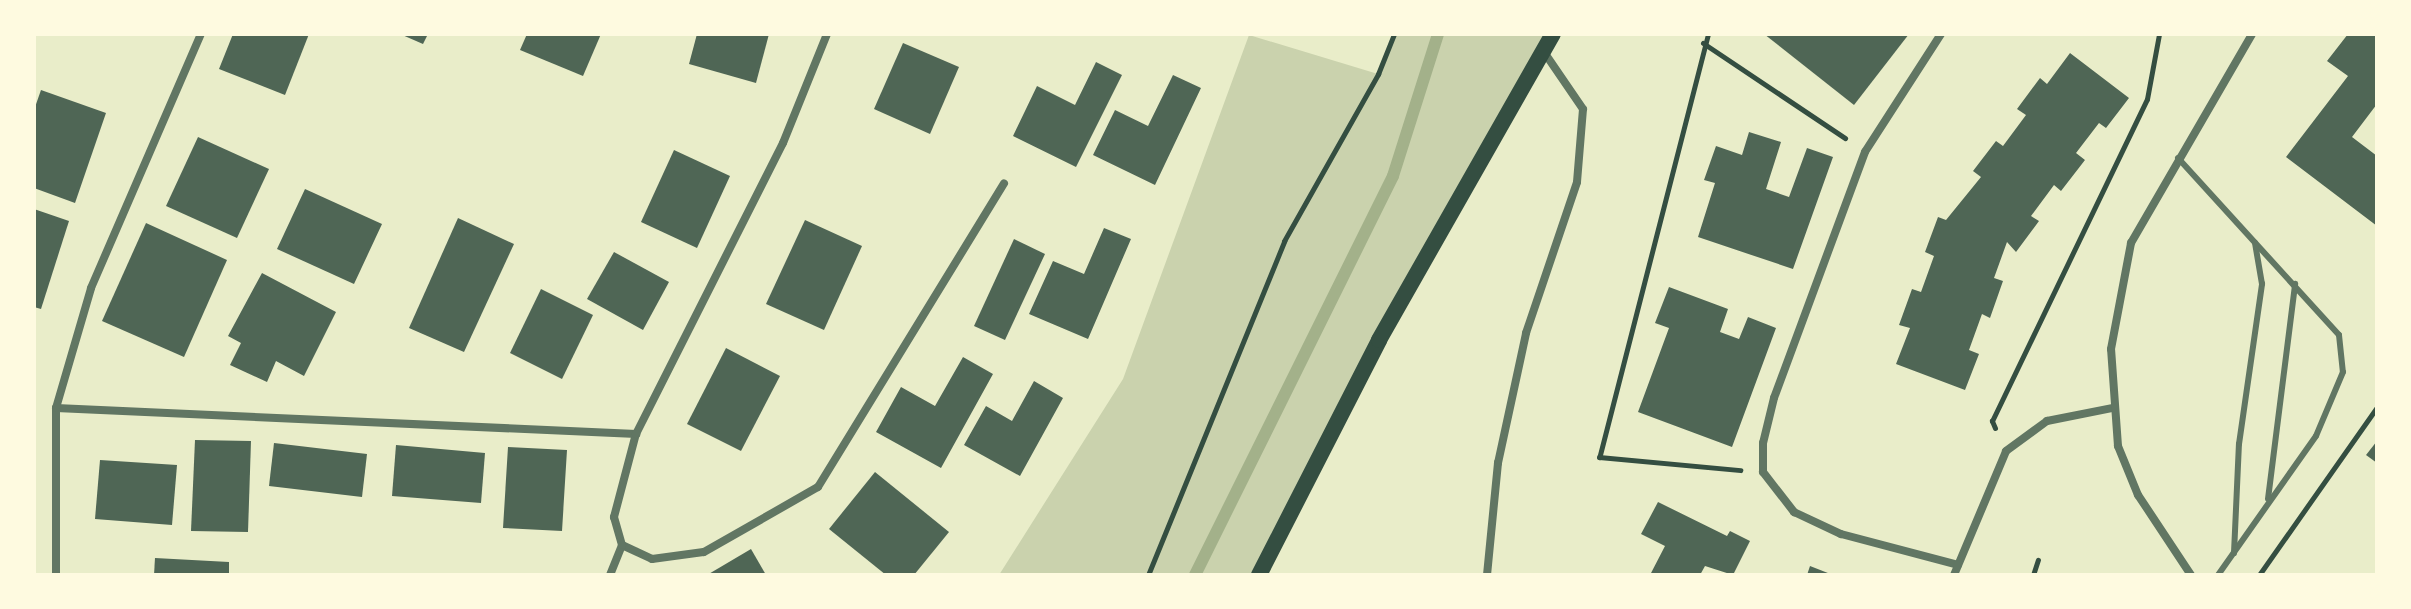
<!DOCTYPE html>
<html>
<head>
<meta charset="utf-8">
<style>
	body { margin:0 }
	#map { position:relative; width:2411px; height:609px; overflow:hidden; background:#e9edc9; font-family:"Varela Round",sans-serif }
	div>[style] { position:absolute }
	.green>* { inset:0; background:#cad2ad }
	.stream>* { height:12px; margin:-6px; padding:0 6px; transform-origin:6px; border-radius:6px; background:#a3b18a }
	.building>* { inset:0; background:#4f6655 }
	.path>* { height:5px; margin:-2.5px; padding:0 2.5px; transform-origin:2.5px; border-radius:2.5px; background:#344e41 }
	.service>* { height:6px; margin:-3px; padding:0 3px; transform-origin:3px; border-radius:3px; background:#617663 }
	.minor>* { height:8px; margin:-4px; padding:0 4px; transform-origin:4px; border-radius:4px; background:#617663 }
	.secondary>* { height:16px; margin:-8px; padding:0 8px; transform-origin:8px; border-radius:8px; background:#344e41 }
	span { translate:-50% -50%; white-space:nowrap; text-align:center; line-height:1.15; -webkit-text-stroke:8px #fefae0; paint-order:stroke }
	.frame { position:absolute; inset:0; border:36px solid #fefae0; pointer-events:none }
</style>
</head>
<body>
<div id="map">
	<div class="green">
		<div style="clip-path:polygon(1394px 34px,1553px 34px,1259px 575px,999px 575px,1123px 379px,1249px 35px,1378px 74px)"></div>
	</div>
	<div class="stream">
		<div style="left:1195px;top:575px;width:445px;rotate:-63.6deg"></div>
		<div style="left:1393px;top:176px;width:149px;rotate:-72.4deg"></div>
	</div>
	<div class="building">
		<div style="clip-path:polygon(233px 34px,309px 34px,285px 95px,219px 69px)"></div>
		<div style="clip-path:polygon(400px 34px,428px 34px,423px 44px)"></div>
		<div style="clip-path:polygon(527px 34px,601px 34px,583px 76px,520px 50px)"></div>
		<div style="clip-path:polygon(697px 34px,769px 34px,756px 83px,689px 64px)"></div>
		<div style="clip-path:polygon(1764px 34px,1909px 34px,1854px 105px)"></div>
		<div style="clip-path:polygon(2348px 34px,2377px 34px,2377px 104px,2352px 137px,2377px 156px,2377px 226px,2286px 157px,2348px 76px,2327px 61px)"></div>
		<div style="clip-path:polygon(903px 43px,959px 67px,930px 134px,874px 109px)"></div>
		<div style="clip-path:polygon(2070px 53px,2129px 98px,2106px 128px,2099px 123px,2076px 153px,2085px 160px,2061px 191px,2054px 185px,2031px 216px,2039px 221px,2016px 252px,2007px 242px,1994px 278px,2003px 281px,1990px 318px,1982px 314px,1969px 350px,1979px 354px,1965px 390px,1896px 364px,1910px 328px,1899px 325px,1912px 289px,1921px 292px,1934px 256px,1925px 252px,1938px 217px,1946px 220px,1981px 177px,1973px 171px,1996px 141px,2003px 146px,2026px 115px,2017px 109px,2040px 78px,2047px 84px)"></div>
		<div style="clip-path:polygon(1096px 62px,1122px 75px,1076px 167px,1013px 136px,1037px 86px,1075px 105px)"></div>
		<div style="clip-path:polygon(1173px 75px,1201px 88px,1155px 185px,1093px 155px,1115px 110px,1148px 126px)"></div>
		<div style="clip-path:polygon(41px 90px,106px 113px,75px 203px,34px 188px,34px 110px)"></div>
		<div style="clip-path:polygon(1749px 132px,1781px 142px,1766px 189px,1789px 197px,1807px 148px,1833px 157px,1793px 269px,1698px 237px,1715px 183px,1704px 180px,1716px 146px,1742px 155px)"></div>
		<div style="clip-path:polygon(198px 137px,269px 169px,237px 238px,166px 206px)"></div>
		<div style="clip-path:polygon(674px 150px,730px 176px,697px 248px,641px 222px)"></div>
		<div style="clip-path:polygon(305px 189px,382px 224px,354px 284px,277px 249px)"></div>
		<div style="clip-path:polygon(34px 209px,69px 221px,41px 309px,34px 307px)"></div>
		<div style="clip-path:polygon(458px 218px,514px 244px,464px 352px,409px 328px)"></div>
		<div style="clip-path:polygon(805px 220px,862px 246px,824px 330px,766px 304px)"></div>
		<div style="clip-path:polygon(146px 223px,227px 260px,184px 357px,102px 321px)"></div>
		<div style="clip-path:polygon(1104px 228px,1131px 239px,1088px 339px,1029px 314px,1053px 261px,1084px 274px)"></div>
		<div style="clip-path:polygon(1014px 239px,1045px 254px,1005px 340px,974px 326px)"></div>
		<div style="clip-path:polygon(614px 252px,669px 282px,643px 330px,587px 299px)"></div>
		<div style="clip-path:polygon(262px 273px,336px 312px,304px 376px,276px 361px,267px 382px,230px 365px,241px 343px,228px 336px)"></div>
		<div style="clip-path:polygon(1669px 287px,1728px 309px,1720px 332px,1739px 339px,1748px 317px,1776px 328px,1732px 447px,1638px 412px,1669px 328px,1655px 323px)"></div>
		<div style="clip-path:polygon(541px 289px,593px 315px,562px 379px,510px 353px)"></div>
		<div style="clip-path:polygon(726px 348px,780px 376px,741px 451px,687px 424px)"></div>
		<div style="clip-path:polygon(963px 357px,993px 374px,941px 468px,876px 432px,901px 387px,935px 406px)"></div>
		<div style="clip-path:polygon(1034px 381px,1063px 398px,1020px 476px,964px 445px,986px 406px,1012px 421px)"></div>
		<div style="clip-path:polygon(195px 440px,251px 441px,248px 532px,191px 531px)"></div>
		<div style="clip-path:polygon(2377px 441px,2377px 463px,2366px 455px)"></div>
		<div style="clip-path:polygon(274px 443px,367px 454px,362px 497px,269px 486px)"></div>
		<div style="clip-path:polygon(396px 445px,485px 453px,481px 503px,392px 496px)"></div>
		<div style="clip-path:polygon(508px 447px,567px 450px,562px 531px,503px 528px)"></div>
		<div style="clip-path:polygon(100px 460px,177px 465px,172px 525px,95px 519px)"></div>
		<div style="clip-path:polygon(875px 472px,949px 532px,914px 575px,886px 575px,829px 529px)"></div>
		<div style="clip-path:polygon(1658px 502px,1727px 536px,1730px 531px,1750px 541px,1733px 575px,1705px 566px,1700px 575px,1650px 575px,1665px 546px,1641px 534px)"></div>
		<div style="clip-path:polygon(751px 549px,766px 575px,707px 575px)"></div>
		<div style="clip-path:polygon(155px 558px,229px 562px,229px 575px,154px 575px)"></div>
		<div style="clip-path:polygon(1810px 566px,1833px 575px,1807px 575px)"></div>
	</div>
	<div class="path">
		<div style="left:1708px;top:34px;width:437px;rotate:104.4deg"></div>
		<div style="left:1599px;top:457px;width:142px;rotate:5.3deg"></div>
		<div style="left:1703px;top:43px;width:171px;rotate:33.8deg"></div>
		<div style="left:1995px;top:428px;width:8px;rotate:-113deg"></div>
		<div style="left:1992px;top:421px;width:357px;rotate:-64.3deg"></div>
		<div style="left:2147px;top:99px;width:66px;rotate:-79.5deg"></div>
		<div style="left:1148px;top:575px;width:361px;rotate:-67.8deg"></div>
		<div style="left:1284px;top:241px;width:192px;rotate:-60.6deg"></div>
		<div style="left:1378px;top:74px;width:43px;rotate:-68.2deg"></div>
		<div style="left:2033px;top:575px;width:16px;rotate:-72deg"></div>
		<div style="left:2259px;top:575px;width:205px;rotate:-54.9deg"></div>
	</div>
	<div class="service">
		<div style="left:2178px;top:158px;width:239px;rotate:47.7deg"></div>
		<div style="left:2339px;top:335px;width:37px;rotate:84deg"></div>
		<div style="left:2343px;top:372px;width:69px;rotate:112.9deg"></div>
		<div style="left:2316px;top:436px;width:170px;rotate:125.2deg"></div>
		<div style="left:2268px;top:499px;width:217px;rotate:-82.8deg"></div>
		<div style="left:2234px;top:553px;width:109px;rotate:-87.4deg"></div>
		<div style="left:2239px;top:444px;width:162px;rotate:-81.8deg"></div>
		<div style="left:2262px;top:284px;width:42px;rotate:-99.7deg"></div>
	</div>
	<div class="minor">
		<div style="left:1941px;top:34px;width:140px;rotate:122.8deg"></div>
		<div style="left:1865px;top:152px;width:262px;rotate:110.3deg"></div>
		<div style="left:1774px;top:398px;width:46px;rotate:103.7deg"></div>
		<div style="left:1763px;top:443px;width:29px;rotate:90deg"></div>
		<div style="left:1763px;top:472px;width:51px;rotate:52.2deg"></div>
		<div style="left:1794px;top:512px;width:52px;rotate:25.1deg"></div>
		<div style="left:1841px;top:534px;width:121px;rotate:14.8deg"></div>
		<div style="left:56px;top:408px;width:581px;rotate:2.57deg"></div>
		<div style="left:622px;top:545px;width:33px;rotate:25deg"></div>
		<div style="left:652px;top:559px;width:52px;rotate:-7.7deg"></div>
		<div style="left:704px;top:552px;width:131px;rotate:-29.7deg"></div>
		<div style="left:818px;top:487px;width:356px;rotate:-58.5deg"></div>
		<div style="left:56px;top:575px;width:167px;rotate:-90deg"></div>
		<div style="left:56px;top:408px;width:125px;rotate:-73.7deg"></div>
		<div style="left:91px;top:288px;width:277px;rotate:-66.6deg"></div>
		<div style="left:610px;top:575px;width:32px;rotate:-68deg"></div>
		<div style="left:622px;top:545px;width:29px;rotate:-106deg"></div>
		<div style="left:614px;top:517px;width:86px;rotate:-75.2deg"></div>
		<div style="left:636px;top:434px;width:326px;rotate:-63.2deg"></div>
		<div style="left:783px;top:143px;width:118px;rotate:-68deg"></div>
		<div style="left:1487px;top:575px;width:113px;rotate:-84.4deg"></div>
		<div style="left:1498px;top:463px;width:133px;rotate:-77.8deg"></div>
		<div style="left:1526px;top:333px;width:159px;rotate:-71.3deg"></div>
		<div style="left:1577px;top:182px;width:73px;rotate:-85.3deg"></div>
		<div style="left:1583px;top:109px;width:69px;rotate:-124.4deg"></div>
		<div style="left:1954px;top:575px;width:134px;rotate:-67.2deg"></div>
		<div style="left:2006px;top:451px;width:51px;rotate:-36.2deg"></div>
		<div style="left:2047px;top:421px;width:66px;rotate:-11.3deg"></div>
		<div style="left:2191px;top:575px;width:96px;rotate:-123.5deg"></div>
		<div style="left:2138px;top:495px;width:53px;rotate:-112.2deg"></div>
		<div style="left:2118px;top:446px;width:97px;rotate:-94.1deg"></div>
		<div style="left:2111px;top:349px;width:108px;rotate:-79.3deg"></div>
		<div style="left:2131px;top:243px;width:241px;rotate:-59.9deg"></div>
	</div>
	<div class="secondary">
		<div style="left:1259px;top:575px;width:264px;rotate:-62.9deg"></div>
		<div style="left:1379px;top:340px;width:352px;rotate:-60.4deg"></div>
	</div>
	<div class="frame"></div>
</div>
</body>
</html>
